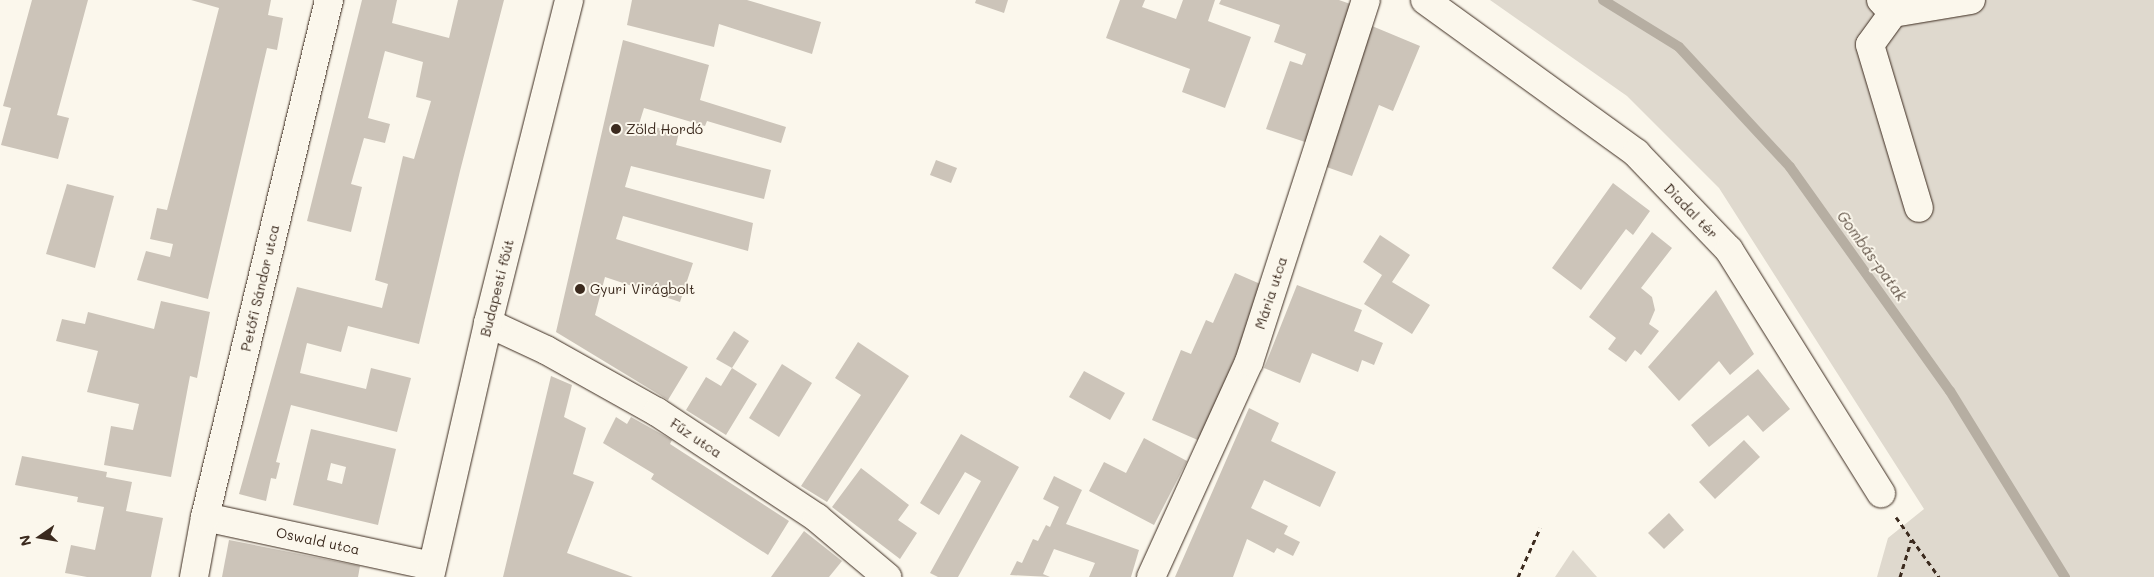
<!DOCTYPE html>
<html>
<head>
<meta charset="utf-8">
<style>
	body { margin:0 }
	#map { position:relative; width:2154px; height:577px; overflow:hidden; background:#fbf7ec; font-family:Mali,sans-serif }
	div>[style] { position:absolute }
	.green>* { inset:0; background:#dfd9ce }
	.stream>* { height:10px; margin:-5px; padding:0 5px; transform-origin:5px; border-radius:5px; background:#b6aea2 }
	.building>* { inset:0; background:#ccc4b9 }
	.path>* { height:3px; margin-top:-1.5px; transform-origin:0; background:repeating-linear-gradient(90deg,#3b2a1e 0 5px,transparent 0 9px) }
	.roads { filter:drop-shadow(0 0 1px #3b2a1e) drop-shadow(0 0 1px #3b2a1e) }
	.minor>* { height:28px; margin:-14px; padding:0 14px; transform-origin:14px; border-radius:14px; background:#fbf7ec }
	.dots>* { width:14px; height:14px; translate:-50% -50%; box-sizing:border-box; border:2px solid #fbf7ec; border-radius:50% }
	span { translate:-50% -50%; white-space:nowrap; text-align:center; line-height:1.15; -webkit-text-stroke:4px #fbf7ec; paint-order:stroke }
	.poi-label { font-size:14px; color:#3b2a1e }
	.left { translate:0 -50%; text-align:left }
	.street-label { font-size:14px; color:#3b2a1e }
	.water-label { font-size:15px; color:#605246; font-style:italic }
	.north { position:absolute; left:15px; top:512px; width:50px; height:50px; -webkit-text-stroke:4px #fbf7ec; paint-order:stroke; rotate:257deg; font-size:14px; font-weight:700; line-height:20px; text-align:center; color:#3b2a1e }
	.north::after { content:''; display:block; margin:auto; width:18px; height:22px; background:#3b2a1e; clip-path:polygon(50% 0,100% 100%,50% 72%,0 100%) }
</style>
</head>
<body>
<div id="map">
	<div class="green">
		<div style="clip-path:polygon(1490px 0,2154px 0,2154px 577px,1877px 577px,1888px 538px,1924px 509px,1719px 188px,1627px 96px)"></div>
		<div style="clip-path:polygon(1573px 550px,1597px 577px,1555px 577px)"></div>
	</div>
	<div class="stream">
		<div style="left:1603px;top:0;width:89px;rotate:31.7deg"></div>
		<div style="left:1679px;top:47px;width:163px;rotate:47.2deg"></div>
		<div style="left:1790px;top:167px;width:275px;rotate:54.5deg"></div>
		<div style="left:1950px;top:391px;width:219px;rotate:58.3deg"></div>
	</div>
	<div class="building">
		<div style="clip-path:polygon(32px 0,88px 0,57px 115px,69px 118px,58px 159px,1px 145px,11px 108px,3px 106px)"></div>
		<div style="clip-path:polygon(191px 0,271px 0,268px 15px,283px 18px,277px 50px,267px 48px,208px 299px,137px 280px,146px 251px,170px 257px,173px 244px,150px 239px,157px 208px,167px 210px,219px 8px)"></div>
		<div style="clip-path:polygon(362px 0,397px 0,392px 23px,449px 38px,458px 0,504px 0,460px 171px,419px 344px,348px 326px,341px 352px,307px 343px,300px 373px,366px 389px,371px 368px,411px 378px,397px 432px,291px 405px,276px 462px,280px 463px,276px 479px,271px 478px,266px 501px,239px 494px,297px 287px,382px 308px,388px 284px,375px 280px,403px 156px,414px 159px,431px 101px,416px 97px,423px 62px,385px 51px,368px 118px,390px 124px,385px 143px,364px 138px,351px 184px,362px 187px,351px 232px,307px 221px)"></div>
		<div style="clip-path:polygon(632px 0,747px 0,821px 22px,812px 54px,719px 24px,714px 47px,627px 25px)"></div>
		<div style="clip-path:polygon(976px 0,1008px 0,1004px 13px,975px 3px)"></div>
		<div style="clip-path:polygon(1120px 0,1145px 0,1142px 7px,1176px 19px,1183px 0,1215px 0,1208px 21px,1251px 37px,1225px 108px,1182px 92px,1190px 69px,1106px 38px)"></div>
		<div style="clip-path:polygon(1221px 0,1339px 0,1356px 6px,1308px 143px,1266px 129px,1290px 61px,1302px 65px,1306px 54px,1274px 42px,1280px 25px,1219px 4px)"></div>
		<div style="clip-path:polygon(1372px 26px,1420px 46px,1393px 111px,1379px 105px,1352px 176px,1318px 164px)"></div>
		<div style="clip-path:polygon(623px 40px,709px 65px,700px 100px,786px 127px,781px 143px,707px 121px,705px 126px,644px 108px,639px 124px,679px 132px,676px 145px,771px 170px,764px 199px,631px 166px,625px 187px,753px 223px,748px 251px,623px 216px,616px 239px,693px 263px,680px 302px,605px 277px,595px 315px,688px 367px,668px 400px,556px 332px)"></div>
		<div style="clip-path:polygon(936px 160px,957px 168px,951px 183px,930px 175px)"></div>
		<div style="clip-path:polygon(1613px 183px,1650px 211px,1633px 235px,1626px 229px,1581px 290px,1552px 268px)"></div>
		<div style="clip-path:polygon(67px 184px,114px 196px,95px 268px,46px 254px)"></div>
		<div style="clip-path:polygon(1652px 232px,1672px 248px,1641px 288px,1652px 297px,1655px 310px,1649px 324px,1659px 331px,1641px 355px,1635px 350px,1626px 362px,1608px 349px,1616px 338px,1589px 317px)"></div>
		<div style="clip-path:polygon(1380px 235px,1410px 255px,1392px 282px,1430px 305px,1412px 334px,1364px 304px,1382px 275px,1363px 262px)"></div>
		<div style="clip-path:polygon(1235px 273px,1265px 286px,1200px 441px,1152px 420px,1181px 350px,1191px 354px,1206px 320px,1213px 323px)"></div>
		<div style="clip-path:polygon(1297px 285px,1362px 310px,1354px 331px,1383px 343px,1374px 365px,1362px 360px,1358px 372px,1312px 353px,1300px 383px,1264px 368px)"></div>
		<div style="clip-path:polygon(1716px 290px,1754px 354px,1730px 375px,1719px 361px,1679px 401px,1648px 367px)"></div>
		<div style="clip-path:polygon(161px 301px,210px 312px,197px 378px,190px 376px,171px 477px,104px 465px,111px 426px,133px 430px,139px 404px,87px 392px,98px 351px,56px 341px,62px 319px,85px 324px,88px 312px,154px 329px)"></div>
		<div style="clip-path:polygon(734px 331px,749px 341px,732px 368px,716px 359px)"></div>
		<div style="clip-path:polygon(858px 342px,909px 376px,827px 502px,801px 486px,861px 395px,835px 378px)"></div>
		<div style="clip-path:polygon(782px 364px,812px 383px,779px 437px,749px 418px)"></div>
		<div style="clip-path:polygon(732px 368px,757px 384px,726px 435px,686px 410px,706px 377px,721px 386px)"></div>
		<div style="clip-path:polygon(1758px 369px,1790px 409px,1763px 432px,1748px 415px,1709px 447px,1691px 425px)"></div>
		<div style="clip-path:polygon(1084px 371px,1125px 393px,1110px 420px,1069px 397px)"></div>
		<div style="clip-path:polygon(551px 376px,572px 385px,564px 417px,586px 428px,573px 474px,594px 482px,567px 553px,633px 577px,503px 577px)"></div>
		<div style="clip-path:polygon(1249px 408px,1279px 423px,1271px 441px,1336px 472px,1320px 507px,1264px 480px,1251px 508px,1288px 526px,1284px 534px,1300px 542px,1293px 556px,1277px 548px,1274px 553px,1247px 539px,1233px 577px,1175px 577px)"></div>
		<div style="clip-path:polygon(616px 417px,627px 424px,631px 417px,672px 440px,670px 444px,789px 521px,768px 555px,651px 479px,654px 474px,603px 443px)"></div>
		<div style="clip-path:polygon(evenodd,311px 429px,396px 449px,378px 525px,293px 505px,311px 429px,331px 463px,346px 467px,342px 484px,327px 480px,331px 463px)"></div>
		<div style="clip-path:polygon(961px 434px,1019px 467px,958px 577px,938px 577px,930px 573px,981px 481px,965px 472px,939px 515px,920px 503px)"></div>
		<div style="clip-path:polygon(1144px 438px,1187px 461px,1154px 525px,1089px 491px,1104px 462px,1126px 473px)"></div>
		<div style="clip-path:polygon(1744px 440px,1760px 457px,1715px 499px,1699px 482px)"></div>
		<div style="clip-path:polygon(22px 456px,107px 472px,106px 477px,132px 482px,126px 511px,163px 518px,151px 577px,87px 577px,65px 573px,71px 545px,95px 550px,104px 507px,77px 502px,78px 497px,15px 485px)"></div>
		<div style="clip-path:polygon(861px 468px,909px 505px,898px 520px,917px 533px,900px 559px,832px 507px)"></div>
		<div style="clip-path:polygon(1054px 476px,1082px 490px,1066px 524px,1139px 550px,1131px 577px,1089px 577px,1095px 563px,1054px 549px,1043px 574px,1050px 577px,1010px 575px,1017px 561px,1022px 563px,1033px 539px,1038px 541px,1046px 525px,1050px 527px,1059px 507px,1043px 499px)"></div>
		<div style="clip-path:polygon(1669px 513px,1684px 530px,1664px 549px,1648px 533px)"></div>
		<div style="clip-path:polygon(804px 531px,842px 561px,829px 577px,771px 577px)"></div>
		<div style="clip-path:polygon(229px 540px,360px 566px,358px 577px,222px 577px)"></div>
	</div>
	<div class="path">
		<div style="left:1896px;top:517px;width:74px;rotate:54.4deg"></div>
		<div style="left:1518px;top:577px;width:54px;rotate:-65.8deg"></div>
		<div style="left:1900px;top:577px;width:39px;rotate:-73deg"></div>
	</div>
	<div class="roads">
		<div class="minor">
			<div style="left:1425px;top:0;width:261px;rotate:35.9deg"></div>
			<div style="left:1636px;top:153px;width:134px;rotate:46.2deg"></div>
			<div style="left:1729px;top:250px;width:287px;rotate:58deg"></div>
			<div style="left:1881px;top:0;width:18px;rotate:47deg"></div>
			<div style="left:1893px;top:13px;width:79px;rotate:-9.5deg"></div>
			<div style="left:1893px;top:13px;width:39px;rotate:126deg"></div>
			<div style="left:1870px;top:45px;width:170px;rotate:73.3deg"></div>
			<div style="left:488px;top:323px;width:64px;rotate:25deg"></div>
			<div style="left:546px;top:350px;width:127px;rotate:29.2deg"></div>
			<div style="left:657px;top:412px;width:192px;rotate:33.5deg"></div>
			<div style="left:817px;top:518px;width:92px;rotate:40.1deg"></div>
			<div style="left:205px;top:517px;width:232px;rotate:12.2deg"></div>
			<div style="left:194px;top:577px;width:61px;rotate:-79.6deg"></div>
			<div style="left:205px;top:517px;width:532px;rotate:-76.51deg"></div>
			<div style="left:430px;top:577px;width:261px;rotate:-77.1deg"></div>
			<div style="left:488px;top:323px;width:333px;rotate:-75.9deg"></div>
			<div style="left:1151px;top:577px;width:236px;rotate:-65.5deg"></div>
			<div style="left:1249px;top:362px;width:380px;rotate:-72.1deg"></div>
		</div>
	</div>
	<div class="dots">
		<div style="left:616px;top:129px;background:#3b2a1e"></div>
		<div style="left:580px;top:289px;background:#3b2a1e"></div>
	</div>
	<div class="poi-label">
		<span class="left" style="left:626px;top:129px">Zöld Hordó</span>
		<span class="left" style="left:590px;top:289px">Gyuri Virágbolt</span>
	</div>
	<div class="street-label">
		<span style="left:1691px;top:211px;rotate:46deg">Diadal tér</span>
		<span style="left:260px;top:288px;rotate:-77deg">Petőfi Sándor utca</span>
		<span style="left:497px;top:288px;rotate:-76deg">Budapesti főút</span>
		<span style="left:1271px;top:293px;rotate:-72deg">Mária utca</span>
		<span style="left:696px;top:438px;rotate:34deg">Fűz utca</span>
		<span style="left:318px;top:541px;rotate:12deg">Oswald utca</span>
	</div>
	<div class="water-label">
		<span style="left:1872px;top:256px;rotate:54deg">Gombás-patak</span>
	</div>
	<div class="north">N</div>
</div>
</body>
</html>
